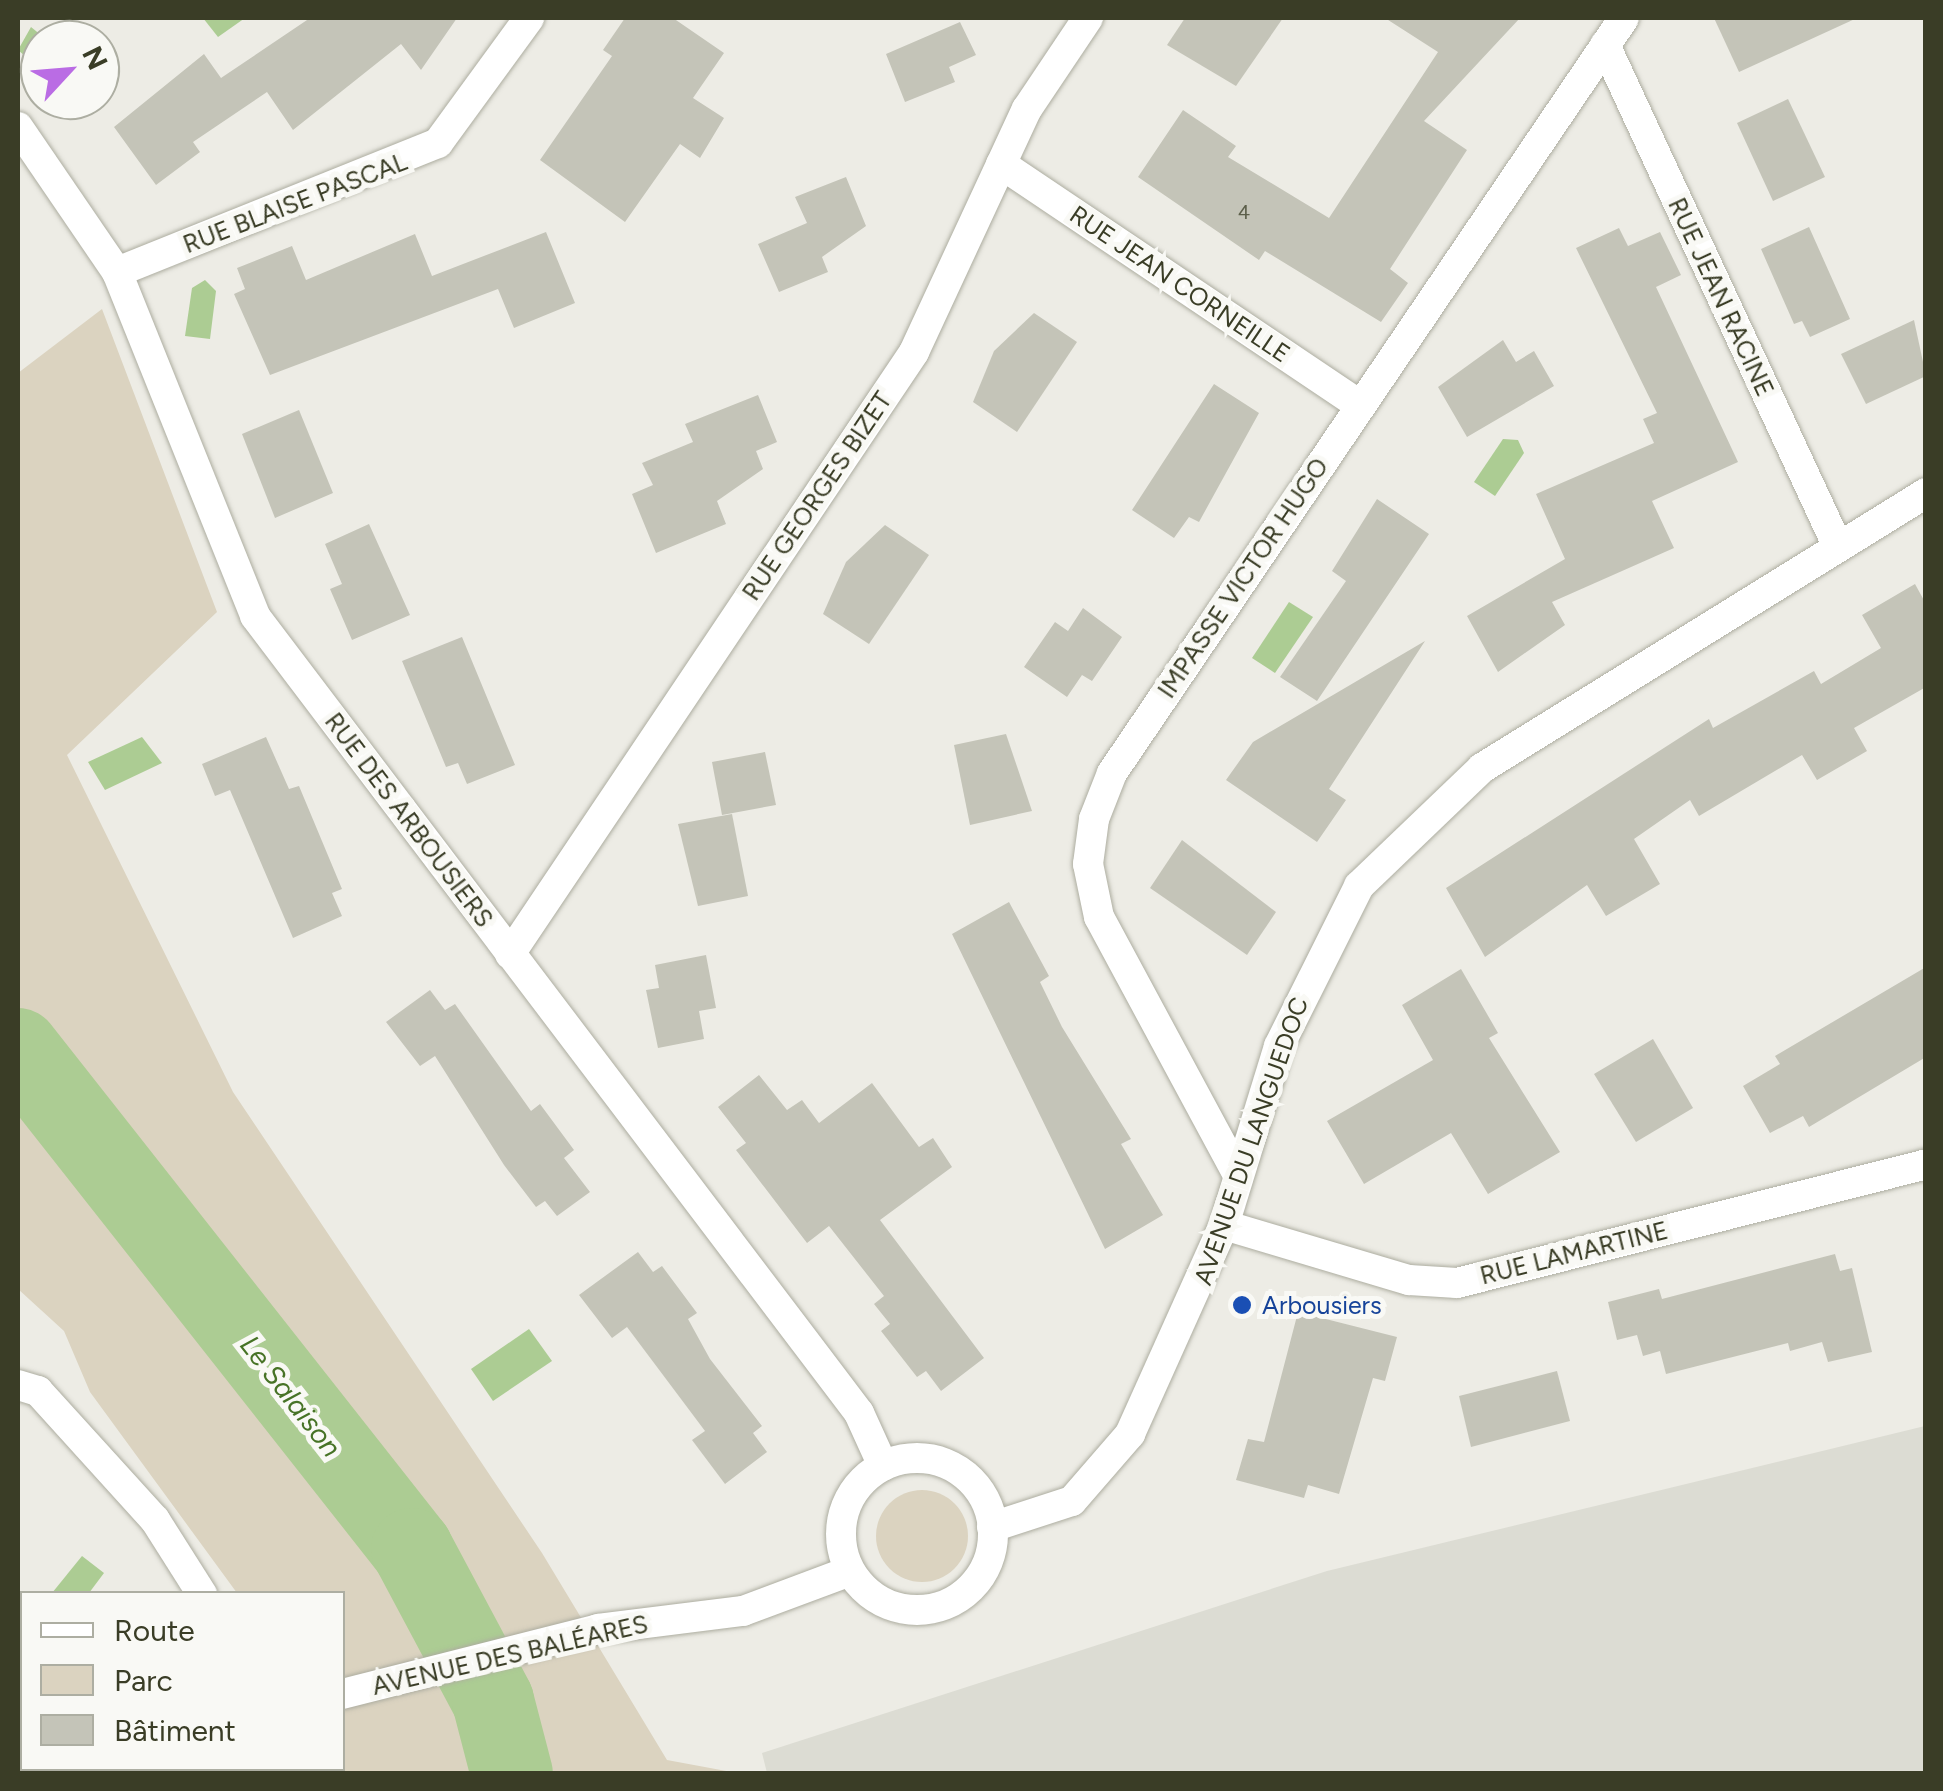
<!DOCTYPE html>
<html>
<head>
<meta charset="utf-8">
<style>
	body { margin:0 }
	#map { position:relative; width:1943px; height:1791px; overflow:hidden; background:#edece5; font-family:Figtree,sans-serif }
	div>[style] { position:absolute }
	.built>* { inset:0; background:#dcdcd3 }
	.green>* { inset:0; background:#dbd3c0 }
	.round { border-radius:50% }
	.water>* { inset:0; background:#accc93 }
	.river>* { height:82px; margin:-41px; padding:0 41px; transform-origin:41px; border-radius:41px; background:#accc93 }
	.building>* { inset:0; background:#c4c4b8 }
	.roads { filter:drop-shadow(0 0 2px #adada0) drop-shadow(0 0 2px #adada0) }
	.minor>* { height:30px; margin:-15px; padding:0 15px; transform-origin:15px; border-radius:15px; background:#fff }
	.minor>.ring { margin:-15px; padding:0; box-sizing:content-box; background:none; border:30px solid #fff; border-radius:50% }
	.dots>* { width:28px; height:28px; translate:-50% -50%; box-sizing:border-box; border:5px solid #f9f9f5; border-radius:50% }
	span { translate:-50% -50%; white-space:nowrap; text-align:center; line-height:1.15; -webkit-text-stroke:10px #f9f9f5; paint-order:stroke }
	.number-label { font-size:20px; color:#5c5f4a }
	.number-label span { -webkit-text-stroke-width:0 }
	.street-label { font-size:25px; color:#3a3d26 }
	.transit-label { font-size:25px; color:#164399 }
	.left { translate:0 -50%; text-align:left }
	.water-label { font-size:28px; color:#477326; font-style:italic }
	.frame { position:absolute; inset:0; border:20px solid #3a3d26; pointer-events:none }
	.legend { position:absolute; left:20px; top:1591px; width:325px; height:180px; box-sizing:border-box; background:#f9f9f5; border:2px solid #adaea2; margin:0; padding:12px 18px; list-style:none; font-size:30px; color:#3a3d26 }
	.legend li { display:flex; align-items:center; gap:20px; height:50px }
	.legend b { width:50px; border:2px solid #adaea2 }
	.north { position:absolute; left:20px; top:20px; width:100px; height:100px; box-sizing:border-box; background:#f9f9f5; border:2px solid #adaea2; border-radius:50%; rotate:64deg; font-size:28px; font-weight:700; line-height:40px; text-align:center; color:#3a3d26 }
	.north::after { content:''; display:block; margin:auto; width:35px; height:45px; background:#ba6ce4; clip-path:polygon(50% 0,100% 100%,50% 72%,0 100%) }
</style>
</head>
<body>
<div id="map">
	<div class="built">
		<div style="clip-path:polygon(1925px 1426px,1925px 1773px,767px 1773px,762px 1753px,1327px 1571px)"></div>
	</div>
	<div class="green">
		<div style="clip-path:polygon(102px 309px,217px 612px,67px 755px,233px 1092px,542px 1553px,667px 1760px,737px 1773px,330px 1773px,342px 1768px,342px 1594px,237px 1593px,90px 1392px,64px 1331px,18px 1289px,18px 373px)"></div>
		<div class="round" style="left:876px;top:1490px;width:92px;height:92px"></div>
	</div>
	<div class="water">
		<div style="clip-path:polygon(203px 18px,245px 18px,218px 37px)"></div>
		<div style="clip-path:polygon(31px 27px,47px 40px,40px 40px,40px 69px,18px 50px)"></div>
		<div style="clip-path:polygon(205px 280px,216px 291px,210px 339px,185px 336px,192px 288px)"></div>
		<div style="clip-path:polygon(1503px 439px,1518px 440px,1524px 453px,1495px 496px,1474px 482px)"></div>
		<div style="clip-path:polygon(1289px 602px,1313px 617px,1275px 673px,1252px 658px)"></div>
		<div style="clip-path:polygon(142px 737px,162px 763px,105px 790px,88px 762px)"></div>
		<div style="clip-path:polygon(529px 1329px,552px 1361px,493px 1401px,471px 1369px)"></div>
		<div style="clip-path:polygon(82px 1556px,104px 1573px,89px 1593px,52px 1593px)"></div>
	</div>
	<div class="river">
		<div style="left:18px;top:1049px;width:637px;rotate:51.76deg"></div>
		<div style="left:412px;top:1549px;width:172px;rotate:61.9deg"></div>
		<div style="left:493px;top:1701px;width:75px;rotate:75.4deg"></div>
	</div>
	<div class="building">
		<div style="clip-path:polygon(310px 18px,457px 18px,421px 70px,401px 44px,293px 130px,267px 92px,193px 142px,200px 152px,156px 185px,114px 127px,204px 54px,221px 78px)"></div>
		<div style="clip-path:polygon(625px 18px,673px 18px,724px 53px,693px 98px,724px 118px,700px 158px,680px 144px,625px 222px,540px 160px,612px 56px,603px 50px)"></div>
		<div style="clip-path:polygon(1185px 18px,1283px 18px,1236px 86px,1167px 45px)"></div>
		<div style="clip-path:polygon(1385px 18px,1520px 18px,1424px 121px,1467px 150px,1390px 269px,1408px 283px,1381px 322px,1265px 251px,1259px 260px,1138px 177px,1183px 110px,1236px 146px,1228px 157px,1329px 218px,1438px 52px)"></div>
		<div style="clip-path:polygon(1714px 18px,1857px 18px,1739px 72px)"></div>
		<div style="clip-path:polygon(960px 22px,976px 55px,949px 67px,955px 82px,905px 102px,886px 54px)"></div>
		<div style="clip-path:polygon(1788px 99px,1825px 177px,1773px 201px,1737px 123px)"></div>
		<div style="clip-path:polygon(846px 177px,866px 226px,822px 257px,828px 272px,779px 292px,758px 244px,807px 223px,795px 197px)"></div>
		<div style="clip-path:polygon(1809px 227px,1850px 319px,1810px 337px,1802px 321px,1794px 324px,1761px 249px)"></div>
		<div style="clip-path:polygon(1619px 228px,1628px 246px,1660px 232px,1681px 275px,1656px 287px,1738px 462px,1652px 501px,1674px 548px,1552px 602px,1565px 625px,1498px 672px,1467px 616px,1565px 559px,1536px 494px,1654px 443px,1643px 419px,1657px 413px,1576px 248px)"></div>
		<div style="clip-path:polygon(546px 232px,575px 303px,514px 328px,498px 289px,270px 375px,234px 294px,245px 289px,237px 268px,292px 246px,306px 280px,415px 234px,432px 276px)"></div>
		<div style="clip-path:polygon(1034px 313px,1077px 342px,1017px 432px,973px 402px,994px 351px)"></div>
		<div style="clip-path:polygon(1914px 320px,1926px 376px,1866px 404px,1841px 354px)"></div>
		<div style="clip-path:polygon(1503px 340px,1516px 362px,1534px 351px,1554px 386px,1467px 437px,1438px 387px)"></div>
		<div style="clip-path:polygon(1214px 384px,1259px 413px,1199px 522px,1189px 517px,1174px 538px,1132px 510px)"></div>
		<div style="clip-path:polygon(758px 395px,777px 442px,756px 451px,763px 469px,717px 501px,726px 524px,656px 553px,632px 494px,653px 485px,642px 463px,693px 442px,685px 424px)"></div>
		<div style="clip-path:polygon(299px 410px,333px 493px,275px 518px,242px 434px)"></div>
		<div style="clip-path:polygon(1377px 499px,1429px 534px,1317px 701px,1280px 677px,1346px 581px,1332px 571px)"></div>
		<div style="clip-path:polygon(369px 524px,410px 615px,352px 640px,330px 589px,342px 584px,325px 544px)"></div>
		<div style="clip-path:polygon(885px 525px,929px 555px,869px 644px,823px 614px,846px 562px)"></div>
		<div style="clip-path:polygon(1915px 584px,1926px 604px,1926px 687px,1854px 728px,1867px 751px,1817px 780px,1802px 755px,1699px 816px,1690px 800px,1634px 839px,1660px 884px,1606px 916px,1587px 885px,1485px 957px,1446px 888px,1709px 719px,1713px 728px,1814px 671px,1821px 684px,1881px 648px,1862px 615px)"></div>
		<div style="clip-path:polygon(1083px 608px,1122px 637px,1092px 681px,1082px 675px,1067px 697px,1024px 667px,1055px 622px,1068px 631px)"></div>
		<div style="clip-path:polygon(462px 637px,515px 765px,467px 784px,458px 763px,446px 767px,402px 661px)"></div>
		<div style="clip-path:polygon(1425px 641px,1329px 789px,1346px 800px,1317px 842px,1226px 780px,1253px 742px)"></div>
		<div style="clip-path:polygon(1006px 734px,1032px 811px,970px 825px,954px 745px)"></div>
		<div style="clip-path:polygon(266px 737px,289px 789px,299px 786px,342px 889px,332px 893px,342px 916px,293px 938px,230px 790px,215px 796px,202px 764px)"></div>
		<div style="clip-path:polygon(765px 752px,776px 805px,722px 815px,712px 762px)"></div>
		<div style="clip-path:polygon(732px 814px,748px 896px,698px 906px,678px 824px)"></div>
		<div style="clip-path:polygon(1182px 840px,1276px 912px,1247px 955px,1150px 888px)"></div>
		<div style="clip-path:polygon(1009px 902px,1049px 976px,1040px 982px,1062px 1027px,1131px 1139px,1121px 1144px,1163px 1215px,1105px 1249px,952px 934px)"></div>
		<div style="clip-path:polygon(706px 955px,716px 1008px,699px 1011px,704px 1039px,658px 1048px,646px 990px,659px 988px,655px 965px)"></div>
		<div style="clip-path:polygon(1926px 967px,1926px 1057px,1809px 1127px,1803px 1116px,1770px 1133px,1743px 1086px,1780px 1064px,1775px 1056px)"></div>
		<div style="clip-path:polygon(1461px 969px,1498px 1033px,1489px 1038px,1560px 1152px,1488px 1194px,1451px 1133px,1364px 1184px,1327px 1121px,1433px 1060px,1402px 1005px)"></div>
		<div style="clip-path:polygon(430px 990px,445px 1010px,455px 1004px,531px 1111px,540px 1104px,574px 1150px,564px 1158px,590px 1192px,557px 1216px,545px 1201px,536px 1207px,504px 1165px,435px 1056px,420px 1066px,386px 1022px)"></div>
		<div style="clip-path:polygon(1653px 1039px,1693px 1108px,1636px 1142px,1594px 1074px)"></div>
		<div style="clip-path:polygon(759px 1075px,787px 1110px,802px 1100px,819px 1123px,872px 1083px,919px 1147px,933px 1138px,952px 1167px,880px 1220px,984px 1358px,941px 1391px,926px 1371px,917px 1377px,881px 1331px,890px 1324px,874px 1304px,884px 1296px,829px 1226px,807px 1243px,736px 1150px,746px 1143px,718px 1107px)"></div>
		<div style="clip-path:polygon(638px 1252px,653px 1272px,662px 1266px,697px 1313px,688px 1319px,710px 1359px,762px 1426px,753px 1433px,767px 1452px,725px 1484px,692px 1440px,705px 1431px,627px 1327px,612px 1338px,579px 1295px)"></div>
		<div style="clip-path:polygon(1835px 1254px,1840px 1271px,1852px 1268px,1872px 1352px,1828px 1362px,1822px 1342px,1790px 1351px,1788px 1343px,1666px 1374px,1660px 1351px,1643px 1356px,1637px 1335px,1617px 1340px,1608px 1302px,1659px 1289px,1662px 1299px)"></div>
		<div style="clip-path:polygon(1298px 1312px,1397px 1337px,1385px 1381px,1373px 1378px,1339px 1494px,1308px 1485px,1304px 1498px,1236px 1480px,1248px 1439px,1264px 1442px)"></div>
		<div style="clip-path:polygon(1557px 1371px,1570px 1421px,1471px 1447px,1459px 1396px)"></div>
	</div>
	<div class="roads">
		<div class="minor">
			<div style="left:1605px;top:45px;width:553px;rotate:65.1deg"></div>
			<div style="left:18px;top:127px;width:176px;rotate:55.7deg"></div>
			<div style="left:117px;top:272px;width:371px;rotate:68.1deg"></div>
			<div style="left:255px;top:616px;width:1000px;rotate:52.84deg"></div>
			<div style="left:859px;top:1413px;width:58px;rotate:65.6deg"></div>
			<div style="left:1001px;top:164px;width:432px;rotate:33.9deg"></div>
			<div style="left:117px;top:272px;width:346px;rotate:-21.9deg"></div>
			<div style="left:438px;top:143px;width:155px;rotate:-53.9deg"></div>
			<div style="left:510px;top:954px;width:725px;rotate:-56.13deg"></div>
			<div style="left:914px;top:352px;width:268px;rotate:-65.1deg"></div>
			<div style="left:1027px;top:109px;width:110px;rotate:-56.2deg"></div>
			<div style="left:1238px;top:1175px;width:293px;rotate:-118.3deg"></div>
			<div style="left:1099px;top:917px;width:54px;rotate:-101.7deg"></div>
			<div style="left:1088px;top:864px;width:45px;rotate:-82.4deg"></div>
			<div style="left:1094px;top:819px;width:49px;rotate:-68.6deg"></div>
			<div style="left:1112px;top:773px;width:912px;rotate:-55.86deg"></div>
			<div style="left:1224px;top:1225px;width:193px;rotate:16.6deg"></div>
			<div style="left:1409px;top:1280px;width:48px;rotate:3.6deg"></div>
			<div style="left:1457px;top:1283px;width:484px;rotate:-14.2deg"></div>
			<div style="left:18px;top:1385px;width:21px;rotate:17deg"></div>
			<div style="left:38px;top:1391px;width:174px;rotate:47.8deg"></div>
			<div style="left:155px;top:1520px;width:88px;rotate:57.6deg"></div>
			<div class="ring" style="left:841px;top:1458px;width:122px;height:122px"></div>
			<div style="left:992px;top:1527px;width:84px;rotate:-18deg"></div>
			<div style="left:1072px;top:1501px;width:89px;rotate:-49.1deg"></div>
			<div style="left:1130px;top:1434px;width:229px;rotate:-65.8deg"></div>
			<div style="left:1224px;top:1225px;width:187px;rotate:-72.9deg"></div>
			<div style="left:1279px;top:1046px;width:179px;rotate:-63.4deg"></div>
			<div style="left:1359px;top:886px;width:170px;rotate:-43.8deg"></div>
			<div style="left:1482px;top:768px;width:522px;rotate:-31.77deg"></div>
			<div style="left:342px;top:1694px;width:264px;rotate:-14.2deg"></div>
			<div style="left:598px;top:1629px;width:146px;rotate:-7.1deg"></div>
			<div style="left:743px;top:1611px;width:114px;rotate:-20.5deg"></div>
			<div style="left:170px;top:1774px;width:11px;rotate:-34deg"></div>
		</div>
	</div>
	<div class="dots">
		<div style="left:1242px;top:1305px;background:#1a4fb4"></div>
	</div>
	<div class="number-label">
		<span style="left:1244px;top:212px">4</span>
	</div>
	<div class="street-label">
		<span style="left:295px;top:203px;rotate:-21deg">RUE BLAISE PASCAL</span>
		<span style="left:1180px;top:284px;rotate:34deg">RUE JEAN CORNEILLE</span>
		<span style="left:1721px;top:297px;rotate:65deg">RUE JEAN RACINE</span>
		<span style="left:817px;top:496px;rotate:-56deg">RUE GEORGES BIZET</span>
		<span style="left:1243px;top:578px;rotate:-56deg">IMPASSE VICTOR HUGO</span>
		<span style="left:409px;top:820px;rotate:53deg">RUE DES ARBOUSIERS</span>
		<span style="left:1251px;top:1141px;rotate:-71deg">AVENUE DU LANGUEDOC</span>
		<span style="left:1574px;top:1253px;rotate:-14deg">RUE LAMARTINE</span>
		<span style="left:510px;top:1655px;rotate:-13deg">AVENUE DES BALÉARES</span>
	</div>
	<div class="transit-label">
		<span class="left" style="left:1262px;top:1305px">Arbousiers</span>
	</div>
	<div class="water-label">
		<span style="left:291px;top:1396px;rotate:52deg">Le Salaison</span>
	</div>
	<div class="frame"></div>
	<ul class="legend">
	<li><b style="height:12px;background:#fff"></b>Route</li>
	<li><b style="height:28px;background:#dbd3c0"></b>Parc</li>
	<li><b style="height:28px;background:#c4c4b8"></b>Bâtiment</li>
	</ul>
	<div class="north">N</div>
</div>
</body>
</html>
